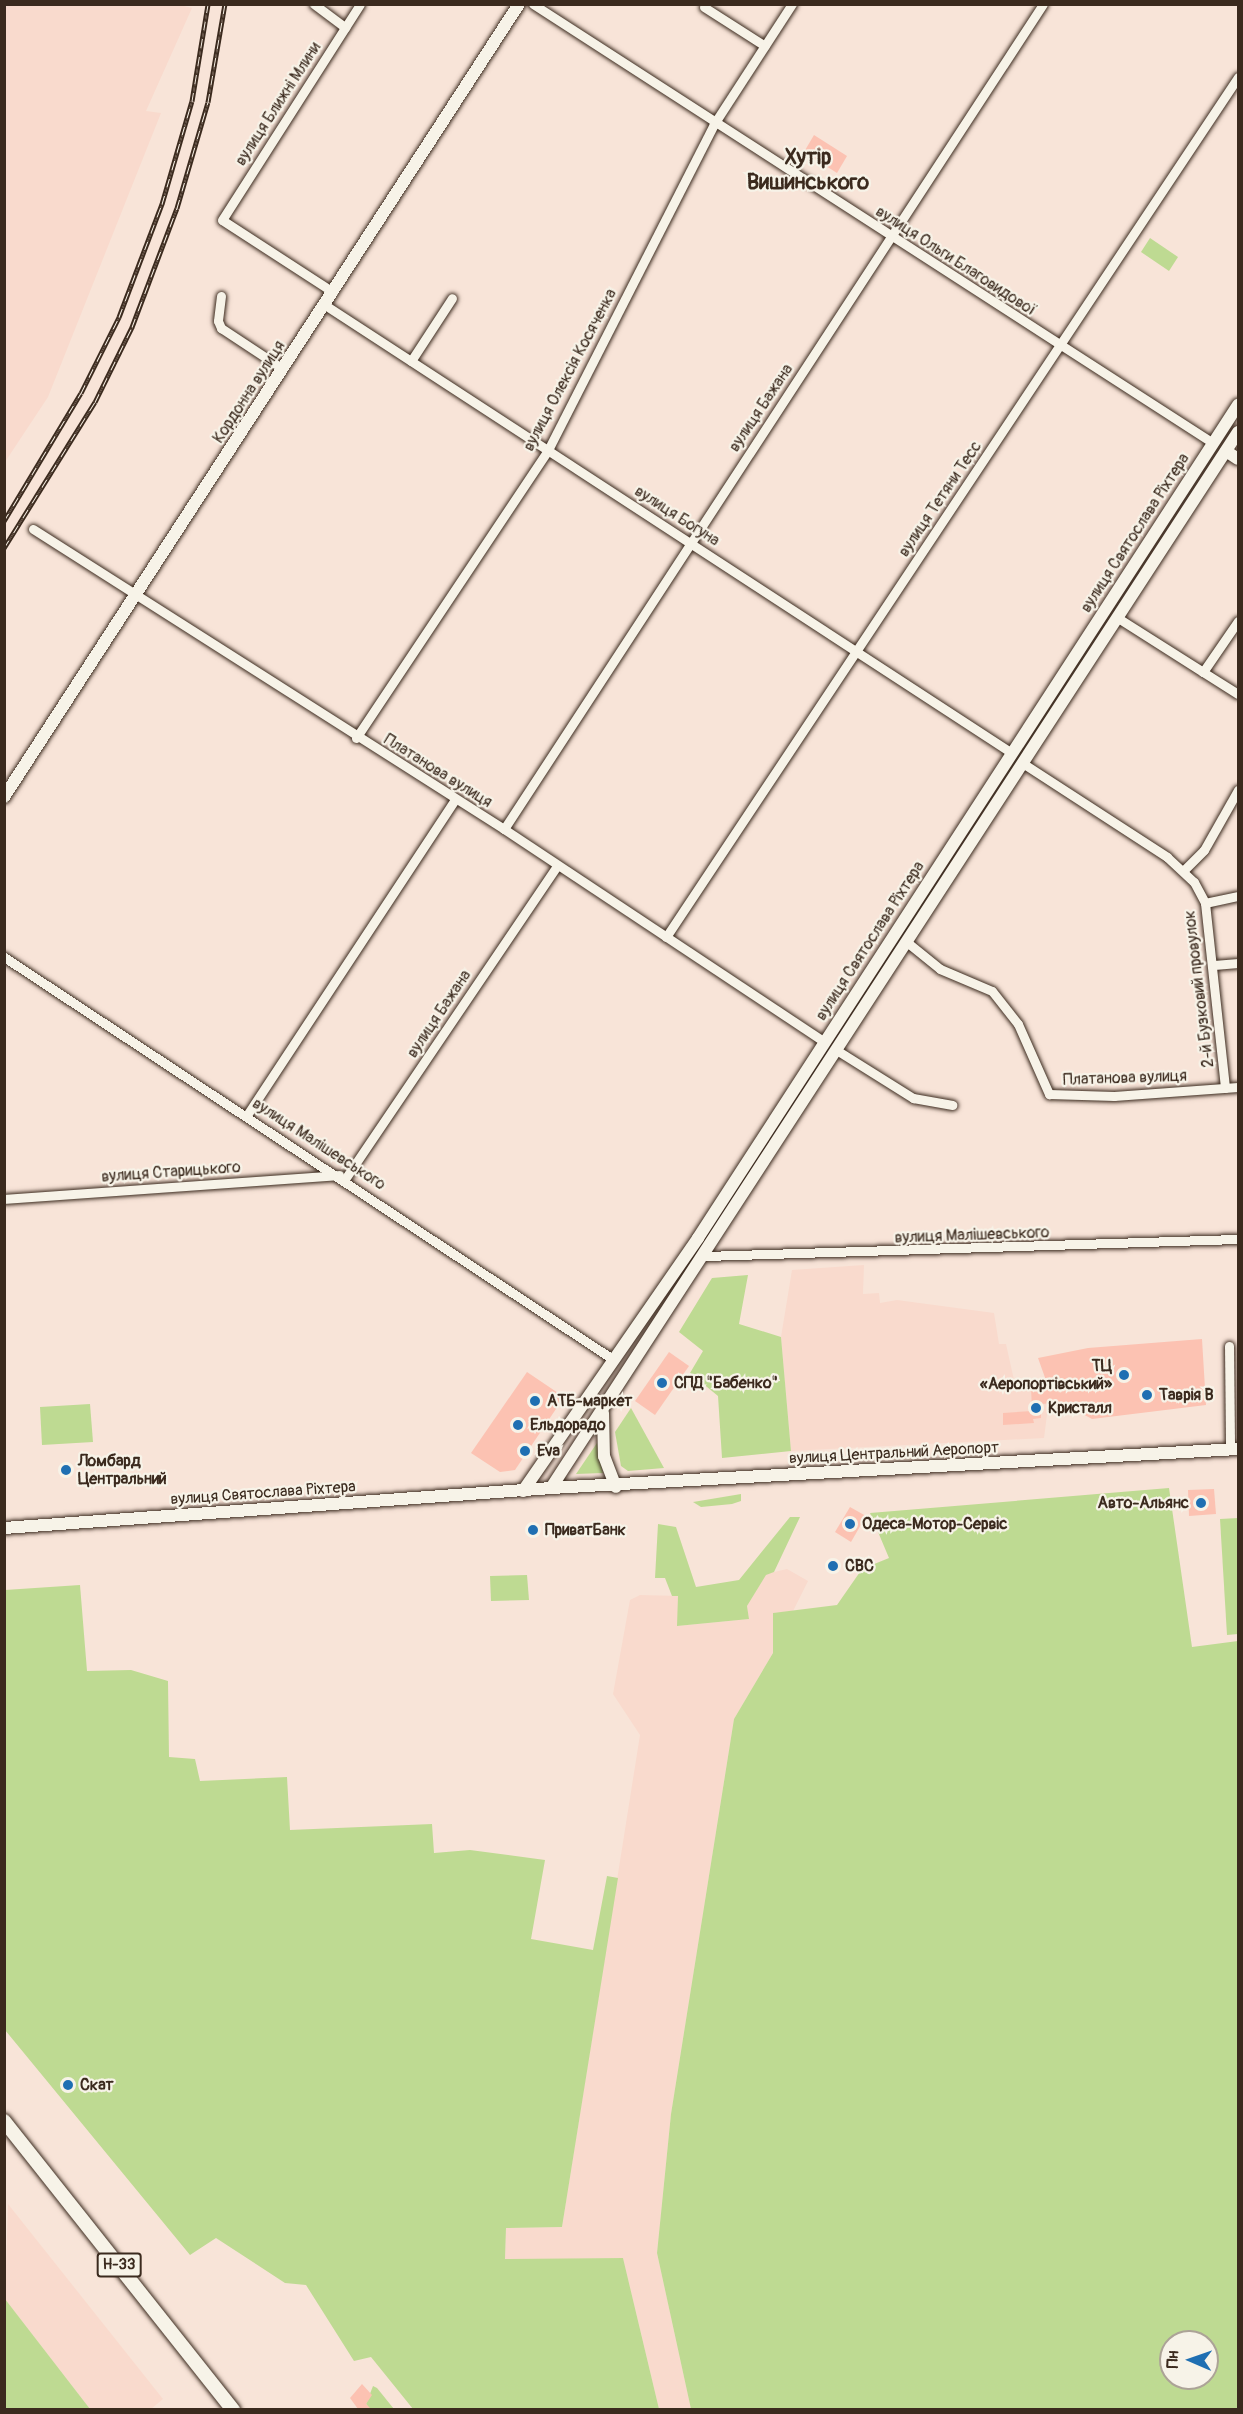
<!DOCTYPE html>
<html>
<head>
<meta charset="utf-8">
<style>
	body { margin:0 }
	#map { position:relative; width:1243px; height:2414px; overflow:hidden; background:#f8e4d8; font-family:Pangolin,sans-serif }
	div>[style] { position:absolute }
	.built>* { inset:0; background:#f9dacd }
	.green>* { inset:0; background:#beda92 }
	.building>* { inset:0; background:#fcc2b2 }
	.roads { filter:drop-shadow(0 0 2px #3b2a1e) drop-shadow(0 0 2px #3b2a1e) }
	.street>* { height:9px; margin:-4.5px; padding:0 4.5px; transform-origin:4.5px; border-radius:4.5px; background:#f7f3e8 }
	.secondary>* { height:12px; margin:-6px; padding:0 6px; transform-origin:6px; border-radius:6px; background:#f7f3e8 }
	.primary>* { height:14px; margin:-7px; padding:0 7px; transform-origin:7px; border-radius:7px; background:#f7f3e8 }
	.rail>* { height:5px; margin-top:-2.5px; transform-origin:0; background:repeating-linear-gradient(90deg,#f7f3e8 0 9px,#3b2a1e 0 18px); box-sizing:border-box; border-block:2px solid #3b2a1e }
	.dots>* { width:16px; height:16px; translate:-50% -50%; box-sizing:border-box; border:3px solid #f7f3e8; border-radius:50% }
	span { translate:-50% -50%; white-space:nowrap; text-align:center; line-height:1.15; -webkit-text-stroke:4.5px #f7f3e8; paint-order:stroke }
	.shield-label span { padding:2px 4px; background:#f7f3e8; border:2px solid; border-radius:4px; -webkit-text-stroke-width:0 }
	.shield-label { font-size:15px; color:#3b2a1e; font-weight:700 }
	.street-label { font-size:16px; color:#3b2a1e }
	.poi-label { font-size:16px; color:#3b2a1e; font-weight:700 }
	.right { translate:-100% -50%; text-align:right }
	.left { translate:0 -50%; text-align:left }
	.district-label { font-size:22px; color:#3b2a1e; font-weight:700 }
	.frame { position:absolute; inset:0; border:6px solid #3b2a1e; pointer-events:none }
	.north { position:absolute; left:1159px; top:2330px; width:60px; height:60px; box-sizing:border-box; background:#f7f3e8; border:2px solid #aca397; border-radius:50%; rotate:272deg; font-size:16px; font-weight:700; line-height:24px; text-align:center; color:#3b2a1e }
	.north::after { content:''; display:block; margin:auto; width:21px; height:27px; background:#1f6fb2; clip-path:polygon(50% 0,100% 100%,50% 72%,0 100%) }
</style>
</head>
<body>
<div id="map">
	<div class="built">
		<div style="clip-path:polygon(180px 5px,192px 8px,146px 111px,161px 113px,48px 397px,5px 462px,5px 5px)"></div>
		<div style="clip-path:polygon(864px 1265px,863px 1294px,879px 1293px,880px 1303px,897px 1300px,994px 1313px,999px 1344px,1006px 1344px,1014px 1380px,1010px 1385px,1040px 1378px,1050px 1391px,1044px 1438px,791px 1451px,781px 1337px,792px 1270px)"></div>
		<div style="clip-path:polygon(787px 1569px,808px 1581px,793px 1611px,773px 1613px,773px 1653px,734px 1719px,671px 2114px,657px 2253px,691px 2409px,659px 2409px,623px 2258px,505px 2260px,506px 2228px,562px 2227px,640px 1735px,613px 1694px,630px 1600px,640px 1595px,679px 1596px,678px 1626px,749px 1619px,747px 1606px,766px 1574px)"></div>
		<div style="clip-path:polygon(8px 2204px,163px 2399px,151px 2409px,90px 2409px,5px 2299px)"></div>
	</div>
	<div class="green">
		<div style="clip-path:polygon(1150px 238px,1178px 257px,1169px 271px,1141px 252px)"></div>
		<div style="clip-path:polygon(748px 1275px,739px 1324px,781px 1337px,791px 1451px,722px 1458px,718px 1396px,690px 1373px,703px 1351px,679px 1332px,712px 1278px)"></div>
		<div style="clip-path:polygon(90px 1404px,93px 1442px,42px 1445px,40px 1407px)"></div>
		<div style="clip-path:polygon(631px 1408px,664px 1468px,628px 1471px,621px 1466px,615px 1432px)"></div>
		<div style="clip-path:polygon(597px 1443px,603px 1473px,576px 1474px)"></div>
		<div style="clip-path:polygon(evenodd,1169px 1488px,1192px 1647px,1238px 1641px,1238px 2409px,691px 2409px,657px 2253px,671px 2114px,734px 1719px,773px 1653px,773px 1613px,837px 1605px,862px 1569px,889px 1558px,870px 1513px,1169px 1488px,1171px 2342px,1207px 2342px,1207px 2378px,1171px 2378px,1171px 2342px)"></div>
		<div style="clip-path:polygon(741px 1494px,741px 1501px,732px 1504px,701px 1507px,693px 1502px)"></div>
		<div style="clip-path:polygon(790px 1517px,800px 1517px,774px 1572px,766px 1575px,747px 1606px,749px 1619px,677px 1626px,678px 1596px,672px 1596px,665px 1578px,655px 1578px,658px 1524px,676px 1527px,696px 1587px,739px 1580px)"></div>
		<div style="clip-path:polygon(1238px 1518px,1238px 1634px,1227px 1635px,1220px 1519px)"></div>
		<div style="clip-path:polygon(527px 1575px,529px 1600px,491px 1601px,490px 1576px)"></div>
		<div style="clip-path:polygon(80px 1585px,87px 1671px,131px 1670px,168px 1681px,169px 1757px,195px 1759px,200px 1781px,287px 1777px,290px 1830px,432px 1824px,434px 1853px,470px 1850px,545px 1860px,531px 1939px,593px 1950px,607px 1876px,618px 1878px,562px 2227px,506px 2228px,505px 2259px,623px 2258px,659px 2409px,413px 2409px,371px 2357px,354px 2361px,306px 2285px,285px 2283px,216px 2238px,190px 2255px,5px 2030px,5px 1590px)"></div>
		<div style="clip-path:polygon(4px 2299px,5px 2299px,90px 2409px,5px 2409px)"></div>
		<div style="clip-path:polygon(373px 2386px,377px 2388px,394px 2409px,370px 2409px,366px 2404px)"></div>
	</div>
	<div class="building">
		<div style="clip-path:polygon(814px 135px,847px 156px,837px 173px,804px 152px)"></div>
		<div style="clip-path:polygon(1202px 1339px,1206px 1405px,1092px 1419px,1079px 1412px,1058px 1414px,1056px 1403px,1041px 1404px,1041px 1418px,1033px 1419px,1034px 1423px,1003px 1425px,1003px 1413px,1032px 1411px,1031px 1387px,1048px 1386px,1038px 1358px,1088px 1348px)"></div>
		<div style="clip-path:polygon(669px 1352px,689px 1366px,655px 1415px,635px 1401px)"></div>
		<div style="clip-path:polygon(527px 1372px,564px 1397px,515px 1470px,500px 1472px,471px 1453px)"></div>
		<div style="clip-path:polygon(1214px 1489px,1216px 1514px,1189px 1516px,1188px 1490px)"></div>
		<div style="clip-path:polygon(850px 1507px,866px 1516px,851px 1542px,835px 1532px)"></div>
		<div style="clip-path:polygon(362px 2384px,372px 2395px,366px 2404px,371px 2409px,358px 2409px,350px 2398px)"></div>
	</div>
	<div class="roads">
		<div class="street">
			<div style="left:314px;top:4px;width:39px;rotate:37deg"></div>
			<div style="left:533px;top:4px;width:809px;rotate:32.85deg"></div>
			<div style="left:704px;top:7px;width:72px;rotate:32.6deg"></div>
			<div style="left:333px;top:292px;width:132px;rotate:-147deg"></div>
			<div style="left:222px;top:220px;width:256px;rotate:-57.4deg"></div>
			<div style="left:221px;top:296px;width:25px;rotate:97deg"></div>
			<div style="left:218px;top:321px;width:8px;rotate:67deg"></div>
			<div style="left:221px;top:328px;width:74px;rotate:33.5deg"></div>
			<div style="left:325px;top:305px;width:820px;rotate:33.11deg"></div>
			<div style="left:411px;top:361px;width:75px;rotate:-56.9deg"></div>
			<div style="left:33px;top:529px;width:558px;rotate:32.49deg"></div>
			<div style="left:504px;top:829px;width:385px;rotate:33.6deg"></div>
			<div style="left:1118px;top:618px;width:101px;rotate:32.4deg"></div>
			<div style="left:1238px;top:621px;width:62px;rotate:124.5deg"></div>
			<div style="left:1203px;top:672px;width:41px;rotate:32.2deg"></div>
			<div style="left:356px;top:738px;width:346px;rotate:-56.3deg"></div>
			<div style="left:548px;top:450px;width:366px;rotate:-63deg"></div>
			<div style="left:714px;top:124px;width:143px;rotate:-57deg"></div>
			<div style="left:1024px;top:764px;width:171px;rotate:33deg"></div>
			<div style="left:1167px;top:857px;width:37px;rotate:43deg"></div>
			<div style="left:1194px;top:882px;width:24px;rotate:62deg"></div>
			<div style="left:1205px;top:903px;width:186px;rotate:83.8deg"></div>
			<div style="left:504px;top:829px;width:985px;rotate:-56.84deg"></div>
			<div style="left:1184px;top:870px;width:28px;rotate:-45deg"></div>
			<div style="left:1204px;top:850px;width:69px;rotate:-60.5deg"></div>
			<div style="left:1205px;top:903px;width:34px;rotate:-12deg"></div>
			<div style="left:666px;top:937px;width:1033px;rotate:-56.37deg"></div>
			<div style="left:908px;top:943px;width:41px;rotate:39.1deg"></div>
			<div style="left:940px;top:969px;width:56px;rotate:22.9deg"></div>
			<div style="left:992px;top:991px;width:42px;rotate:51.8deg"></div>
			<div style="left:1018px;top:1024px;width:77px;rotate:66.1deg"></div>
			<div style="left:1049px;top:1094px;width:65px;rotate:1.8deg"></div>
			<div style="left:1114px;top:1096px;width:124px;rotate:-4.2deg"></div>
			<div style="left:4px;top:957px;width:731px;rotate:33.45deg"></div>
			<div style="left:1214px;top:965px;width:24px;rotate:-5deg"></div>
			<div style="left:838px;top:1051px;width:89px;rotate:32.1deg"></div>
			<div style="left:913px;top:1098px;width:40px;rotate:10deg"></div>
			<div style="left:247px;top:1115px;width:377px;rotate:-56.6deg"></div>
			<div style="left:345px;top:1179px;width:378px;rotate:-55.9deg"></div>
			<div style="left:4px;top:1199px;width:336px;rotate:-4.1deg"></div>
			<div style="left:705px;top:1256px;width:533px;rotate:-1.83deg"></div>
			<div style="left:1229px;top:1346px;width:104px;rotate:89.4deg"></div>
		</div>
		<div class="secondary">
			<div style="left:1226px;top:451px;width:14px;rotate:34deg"></div>
			<div style="left:4px;top:797px;width:946px;rotate:-57deg"></div>
			<div style="left:603px;top:1413px;width:43px;rotate:88.7deg"></div>
			<div style="left:604px;top:1456px;width:33px;rotate:69deg"></div>
			<div style="left:551px;top:1488px;width:1260px;rotate:-56.95deg"></div>
			<div style="left:523px;top:1491px;width:308px;rotate:-55.3deg"></div>
			<div style="left:698px;top:1238px;width:993px;rotate:-57.05deg"></div>
			<div style="left:4px;top:1528px;width:548px;rotate:-4.18deg"></div>
			<div style="left:551px;top:1488px;width:688px;rotate:-3.25deg"></div>
		</div>
		<div class="primary">
			<div style="left:4px;top:2121px;width:369px;rotate:51.6deg"></div>
		</div>
	</div>
	<div class="rail">
		<div style="left:4px;top:521px;width:149px;rotate:-59deg"></div>
		<div style="left:81px;top:393px;width:85px;rotate:-63.4deg"></div>
		<div style="left:119px;top:317px;width:121px;rotate:-69.2deg"></div>
		<div style="left:162px;top:204px;width:107px;rotate:-73.8deg"></div>
		<div style="left:192px;top:101px;width:98px;rotate:-80.6deg"></div>
		<div style="left:4px;top:548px;width:172px;rotate:-58.1deg"></div>
		<div style="left:95px;top:402px;width:84px;rotate:-63.7deg"></div>
		<div style="left:132px;top:327px;width:127px;rotate:-69.3deg"></div>
		<div style="left:177px;top:208px;width:110px;rotate:-73.7deg"></div>
		<div style="left:208px;top:102px;width:99px;rotate:-80.2deg"></div>
	</div>
	<div class="dots">
		<div style="left:1124px;top:1375px;background:#1f6fb2"></div>
		<div style="left:662px;top:1383px;background:#1f6fb2"></div>
		<div style="left:1147px;top:1395px;background:#1f6fb2"></div>
		<div style="left:535px;top:1401px;background:#1f6fb2"></div>
		<div style="left:1036px;top:1408px;background:#1f6fb2"></div>
		<div style="left:518px;top:1425px;background:#1f6fb2"></div>
		<div style="left:525px;top:1451px;background:#1f6fb2"></div>
		<div style="left:66px;top:1470px;background:#1f6fb2"></div>
		<div style="left:1201px;top:1503px;background:#1f6fb2"></div>
		<div style="left:850px;top:1524px;background:#1f6fb2"></div>
		<div style="left:533px;top:1530px;background:#1f6fb2"></div>
		<div style="left:833px;top:1566px;background:#1f6fb2"></div>
		<div style="left:68px;top:2085px;background:#1f6fb2"></div>
	</div>
	<div class="shield-label">
		<span style="left:119px;top:2265px">Н-33</span>
	</div>
	<div class="street-label">
		<span style="left:278px;top:104px;rotate:-57deg">вулиця Ближні Млини</span>
		<span style="left:956px;top:261px;rotate:33deg">вулиця Ольги Благовидової</span>
		<span style="left:570px;top:370px;rotate:-62deg">вулиця Олексія Косяченка</span>
		<span style="left:249px;top:392px;rotate:-57deg">Кордонна вулиця</span>
		<span style="left:761px;top:408px;rotate:-56deg">вулиця Бажана</span>
		<span style="left:940px;top:499px;rotate:-56deg">вулиця Тетяни Тесс</span>
		<span style="left:677px;top:516px;rotate:33deg">вулиця Богуна</span>
		<span style="left:1135px;top:533px;rotate:-57deg">вулиця Святослава Ріхтера</span>
		<span style="left:438px;top:771px;rotate:32deg">Платанова вулиця</span>
		<span style="left:870px;top:941px;rotate:-57deg">вулиця Святослава Ріхтера</span>
		<span style="left:1199px;top:989px;rotate:-97deg">2-й Бузковий провулок</span>
		<span style="left:439px;top:1014px;rotate:-56deg">вулиця Бажана</span>
		<span style="left:1125px;top:1078px;rotate:-2deg">Платанова вулиця</span>
		<span style="left:319px;top:1144px;rotate:33deg">вулиця Малішевського</span>
		<span style="left:171px;top:1172px;rotate:-4deg">вулиця Старицького</span>
		<span style="left:972px;top:1235px;rotate:-2deg">вулиця Малішевського</span>
		<span style="left:894px;top:1453px;rotate:-3deg">вулиця Центральний Аеропорт</span>
		<span style="left:263px;top:1493px;rotate:-4deg">вулиця Святослава Ріхтера</span>
	</div>
	<div class="poi-label">
		<span class="right" style="left:1112px;top:1375px">ТЦ<br>«Аеропортівський»</span>
		<span class="left" style="left:674px;top:1383px">СПД "Бабенко"</span>
		<span class="left" style="left:1159px;top:1395px">Таврія В</span>
		<span class="left" style="left:547px;top:1401px">АТБ-маркет</span>
		<span class="left" style="left:1048px;top:1408px">Кристалл</span>
		<span class="left" style="left:530px;top:1425px">Ельдорадо</span>
		<span class="left" style="left:537px;top:1451px">Eva</span>
		<span class="left" style="left:78px;top:1470px">Ломбард<br>Центральний</span>
		<span class="right" style="left:1189px;top:1503px">Авто-Альянс</span>
		<span class="left" style="left:862px;top:1524px">Одеса-Мотор-Сервіс</span>
		<span class="left" style="left:545px;top:1530px">ПриватБанк</span>
		<span class="left" style="left:845px;top:1566px">СВС</span>
		<span class="left" style="left:80px;top:2085px">Скат</span>
	</div>
	<div class="district-label">
		<span style="left:808px;top:170px">Хутір<br>Вишинського</span>
	</div>
	<div class="frame"></div>
	<div class="north">Пн</div>
</div>
</body>
</html>
